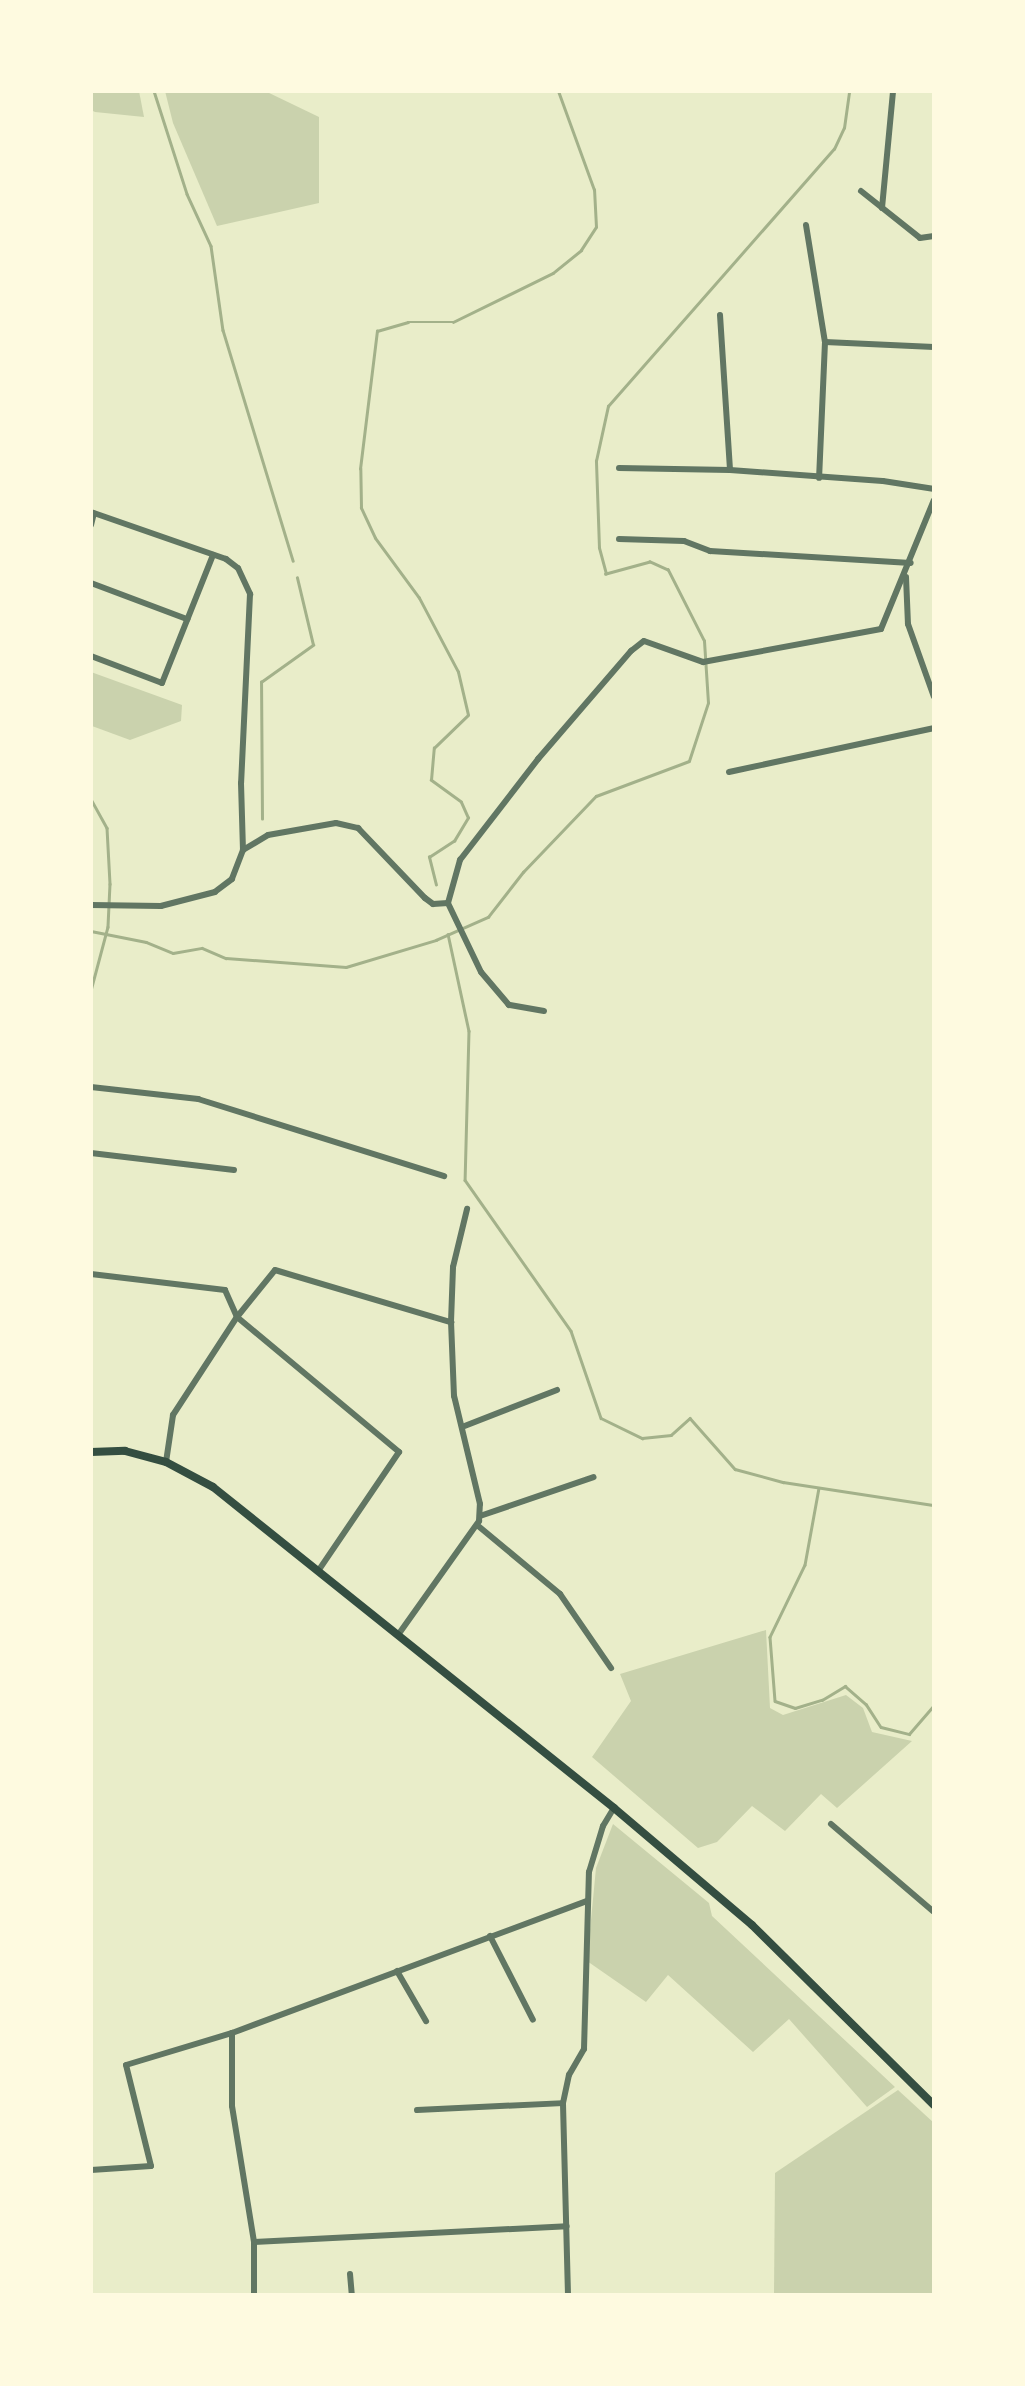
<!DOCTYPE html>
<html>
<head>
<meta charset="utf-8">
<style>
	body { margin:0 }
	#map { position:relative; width:1025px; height:2386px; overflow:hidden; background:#e9edc9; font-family:"Nunito Sans",sans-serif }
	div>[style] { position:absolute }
	.green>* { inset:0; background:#cad2ad }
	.stream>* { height:2.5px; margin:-1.25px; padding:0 1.25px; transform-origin:1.25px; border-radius:1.25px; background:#a3b18a }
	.minor>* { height:6px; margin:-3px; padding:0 3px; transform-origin:3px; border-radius:3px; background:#617663 }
	.secondary>* { height:8px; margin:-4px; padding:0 4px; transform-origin:4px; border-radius:4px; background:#344e41 }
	span { translate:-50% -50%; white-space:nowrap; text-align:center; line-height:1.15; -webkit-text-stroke:6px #fefae0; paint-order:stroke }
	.frame { position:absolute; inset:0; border:93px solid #fefae0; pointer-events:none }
</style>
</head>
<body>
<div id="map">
	<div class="green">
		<div style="clip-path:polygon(91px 91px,139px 91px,144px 117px,95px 112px,91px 110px)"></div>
		<div style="clip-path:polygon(165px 91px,265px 91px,319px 117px,319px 203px,217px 226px,173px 123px)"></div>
		<div style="clip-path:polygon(91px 672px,182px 705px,181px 721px,130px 740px,92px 726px)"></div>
		<div style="clip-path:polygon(766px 1630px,770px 1708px,783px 1715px,846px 1695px,863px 1708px,872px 1732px,912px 1741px,837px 1808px,821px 1794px,785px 1831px,752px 1806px,717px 1842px,698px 1848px,592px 1757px,631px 1701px,620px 1674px)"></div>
		<div style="clip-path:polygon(613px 1824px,709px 1903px,712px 1916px,895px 2087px,867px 2107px,789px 2019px,753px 2052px,668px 1975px,646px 2002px,587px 1961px,596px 1868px)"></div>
		<div style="clip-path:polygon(898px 2090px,934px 2123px,934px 2295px,774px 2295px,775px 2173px)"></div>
	</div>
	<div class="stream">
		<div style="left:154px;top:91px;width:108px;rotate:72.2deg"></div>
		<div style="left:187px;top:194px;width:57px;rotate:65.2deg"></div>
		<div style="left:211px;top:246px;width:85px;rotate:81.9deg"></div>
		<div style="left:223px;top:330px;width:241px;rotate:73.1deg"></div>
		<div style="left:91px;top:799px;width:33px;rotate:61deg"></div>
		<div style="left:107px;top:828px;width:56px;rotate:86.9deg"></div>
		<div style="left:110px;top:884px;width:43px;rotate:92.7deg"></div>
		<div style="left:108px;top:927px;width:66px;rotate:104.9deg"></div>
		<div style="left:262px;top:819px;width:137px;rotate:-90.4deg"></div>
		<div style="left:261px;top:682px;width:64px;rotate:-35.4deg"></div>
		<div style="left:313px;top:645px;width:69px;rotate:-103.4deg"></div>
		<div style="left:436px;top:885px;width:29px;rotate:-104deg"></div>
		<div style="left:429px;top:857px;width:30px;rotate:-33deg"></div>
		<div style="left:454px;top:841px;width:27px;rotate:-59deg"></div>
		<div style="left:468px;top:818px;width:17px;rotate:-114deg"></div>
		<div style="left:461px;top:802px;width:37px;rotate:-144deg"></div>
		<div style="left:431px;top:780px;width:32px;rotate:-85deg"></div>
		<div style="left:434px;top:748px;width:47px;rotate:-44.1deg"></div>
		<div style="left:468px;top:715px;width:44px;rotate:-103.1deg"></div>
		<div style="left:458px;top:672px;width:84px;rotate:-117.8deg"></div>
		<div style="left:419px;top:598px;width:74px;rotate:-126.3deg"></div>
		<div style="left:375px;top:538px;width:33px;rotate:-115deg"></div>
		<div style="left:361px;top:508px;width:39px;rotate:-91deg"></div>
		<div style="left:360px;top:469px;width:139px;rotate:-83deg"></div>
		<div style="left:377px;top:331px;width:32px;rotate:-16deg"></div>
		<div style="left:408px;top:322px;width:45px"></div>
		<div style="left:453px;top:322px;width:111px;rotate:-26.1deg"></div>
		<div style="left:553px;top:273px;width:36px;rotate:-39deg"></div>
		<div style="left:581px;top:250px;width:27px;rotate:-57deg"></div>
		<div style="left:596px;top:227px;width:37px;rotate:-93deg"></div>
		<div style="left:594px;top:190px;width:105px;rotate:-110deg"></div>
		<div style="left:91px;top:931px;width:56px;rotate:11.3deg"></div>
		<div style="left:146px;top:942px;width:29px;rotate:22deg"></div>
		<div style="left:173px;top:953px;width:29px;rotate:-10deg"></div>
		<div style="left:202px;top:948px;width:26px;rotate:23deg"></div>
		<div style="left:226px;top:958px;width:120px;rotate:4.3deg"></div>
		<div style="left:346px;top:967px;width:94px;rotate:-16.7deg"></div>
		<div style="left:436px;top:940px;width:57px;rotate:-23.9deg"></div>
		<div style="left:488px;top:917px;width:57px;rotate:-52.1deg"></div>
		<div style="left:523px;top:872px;width:105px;rotate:-46.2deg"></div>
		<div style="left:596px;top:796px;width:99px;rotate:-20.6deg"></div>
		<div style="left:689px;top:761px;width:61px;rotate:-71.9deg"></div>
		<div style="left:708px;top:703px;width:62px;rotate:-93.7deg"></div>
		<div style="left:704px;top:641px;width:80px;rotate:-116.9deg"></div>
		<div style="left:668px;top:570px;width:20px;rotate:-156deg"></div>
		<div style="left:650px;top:562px;width:46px;rotate:164.7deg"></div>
		<div style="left:606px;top:574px;width:27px;rotate:-105deg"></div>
		<div style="left:599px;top:548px;width:87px;rotate:-92deg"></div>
		<div style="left:596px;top:461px;width:56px;rotate:-77.7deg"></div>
		<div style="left:608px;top:406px;width:342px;rotate:-48.7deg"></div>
		<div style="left:834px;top:149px;width:23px;rotate:-65deg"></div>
		<div style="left:844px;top:128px;width:37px;rotate:-82deg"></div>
		<div style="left:448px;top:934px;width:99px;rotate:77.8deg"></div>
		<div style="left:469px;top:1031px;width:149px;rotate:91.5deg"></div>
		<div style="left:465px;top:1180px;width:184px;rotate:54.9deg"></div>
		<div style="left:571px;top:1331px;width:92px;rotate:71deg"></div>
		<div style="left:601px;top:1418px;width:46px;rotate:26deg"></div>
		<div style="left:642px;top:1438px;width:29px;rotate:-6deg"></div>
		<div style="left:671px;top:1435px;width:25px;rotate:-42deg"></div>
		<div style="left:690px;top:1418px;width:68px;rotate:48.6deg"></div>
		<div style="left:735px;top:1469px;width:50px;rotate:15.2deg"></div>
		<div style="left:783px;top:1482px;width:153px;rotate:8.7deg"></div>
		<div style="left:819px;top:1488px;width:78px;rotate:100.3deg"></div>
		<div style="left:805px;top:1565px;width:80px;rotate:115.9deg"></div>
		<div style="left:770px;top:1637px;width:64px;rotate:85.5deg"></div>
		<div style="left:775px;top:1701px;width:21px;rotate:19deg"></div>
		<div style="left:795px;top:1708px;width:28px;rotate:-17deg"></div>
		<div style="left:822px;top:1700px;width:27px;rotate:-31deg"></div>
		<div style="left:845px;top:1686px;width:28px;rotate:41deg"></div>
		<div style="left:866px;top:1704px;width:27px;rotate:57deg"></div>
		<div style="left:881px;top:1727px;width:29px;rotate:14deg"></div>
		<div style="left:909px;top:1734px;width:38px;rotate:-49deg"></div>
	</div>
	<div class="minor">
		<div style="left:861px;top:191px;width:75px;rotate:38.5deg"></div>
		<div style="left:920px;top:238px;width:14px;rotate:-8deg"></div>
		<div style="left:882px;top:208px;width:118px;rotate:-84.6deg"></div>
		<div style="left:806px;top:225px;width:119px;rotate:80.8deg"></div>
		<div style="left:825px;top:342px;width:136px;rotate:92.5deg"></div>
		<div style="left:720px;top:315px;width:155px;rotate:86.3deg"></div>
		<div style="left:825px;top:342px;width:109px;rotate:2.6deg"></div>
		<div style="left:619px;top:468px;width:111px;rotate:1deg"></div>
		<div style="left:730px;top:470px;width:153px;rotate:4.1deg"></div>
		<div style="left:883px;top:481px;width:52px;rotate:8.9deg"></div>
		<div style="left:91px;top:512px;width:143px;rotate:19.2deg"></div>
		<div style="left:226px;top:559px;width:15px;rotate:37deg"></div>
		<div style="left:238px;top:568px;width:29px;rotate:65deg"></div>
		<div style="left:250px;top:594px;width:189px;rotate:92.7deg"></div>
		<div style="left:241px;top:783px;width:67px;rotate:88.3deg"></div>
		<div style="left:243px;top:850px;width:31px;rotate:111deg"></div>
		<div style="left:232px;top:879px;width:21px;rotate:143deg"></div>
		<div style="left:215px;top:892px;width:56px;rotate:165.5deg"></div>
		<div style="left:161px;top:906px;width:70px;rotate:-179.2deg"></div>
		<div style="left:91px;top:525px;width:12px;rotate:-76deg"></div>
		<div style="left:619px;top:539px;width:65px;rotate:1.8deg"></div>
		<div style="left:684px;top:541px;width:28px;rotate:21deg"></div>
		<div style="left:710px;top:551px;width:201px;rotate:3.4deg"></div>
		<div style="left:906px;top:577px;width:47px;rotate:87.6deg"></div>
		<div style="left:908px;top:624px;width:77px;rotate:70.4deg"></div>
		<div style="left:91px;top:583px;width:103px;rotate:20.6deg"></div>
		<div style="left:91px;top:656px;width:76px;rotate:20.8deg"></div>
		<div style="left:162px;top:683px;width:138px;rotate:-68.3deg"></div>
		<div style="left:729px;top:772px;width:210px;rotate:-12.1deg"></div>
		<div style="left:243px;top:850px;width:29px;rotate:-31deg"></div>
		<div style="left:268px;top:835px;width:69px;rotate:-10deg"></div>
		<div style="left:336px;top:823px;width:23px;rotate:13deg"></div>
		<div style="left:358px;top:828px;width:97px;rotate:46.3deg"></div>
		<div style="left:425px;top:898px;width:10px;rotate:37deg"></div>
		<div style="left:433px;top:904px;width:15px;rotate:-4deg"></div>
		<div style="left:544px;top:1011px;width:36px;rotate:-170deg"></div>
		<div style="left:509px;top:1005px;width:43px;rotate:-130.3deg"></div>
		<div style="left:481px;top:972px;width:76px;rotate:-115.6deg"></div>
		<div style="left:448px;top:903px;width:45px;rotate:-74.4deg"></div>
		<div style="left:460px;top:860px;width:128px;rotate:-52.3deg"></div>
		<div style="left:538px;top:759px;width:143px;rotate:-49.3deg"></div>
		<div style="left:631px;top:651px;width:16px;rotate:-38deg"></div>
		<div style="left:644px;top:641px;width:63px;rotate:19.6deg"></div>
		<div style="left:703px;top:662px;width:181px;rotate:-10.5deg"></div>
		<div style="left:881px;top:629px;width:139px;rotate:-67.7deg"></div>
		<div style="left:91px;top:1087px;width:108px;rotate:6.4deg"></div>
		<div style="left:198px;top:1099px;width:258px;rotate:17.4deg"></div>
		<div style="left:91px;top:1153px;width:144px;rotate:6.8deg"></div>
		<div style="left:91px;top:1274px;width:135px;rotate:6.8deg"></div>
		<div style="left:225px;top:1290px;width:30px;rotate:66deg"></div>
		<div style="left:237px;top:1317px;width:211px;rotate:39.8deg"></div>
		<div style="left:399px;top:1452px;width:144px;rotate:124.2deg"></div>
		<div style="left:462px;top:1427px;width:102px;rotate:-21.3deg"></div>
		<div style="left:166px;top:1462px;width:48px;rotate:-81.5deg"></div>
		<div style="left:173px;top:1415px;width:117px;rotate:-56.9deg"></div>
		<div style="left:237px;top:1317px;width:60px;rotate:-51deg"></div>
		<div style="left:275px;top:1270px;width:184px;rotate:16.5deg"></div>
		<div style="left:480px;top:1516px;width:120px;rotate:-18.9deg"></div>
		<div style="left:477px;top:1525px;width:108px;rotate:39.7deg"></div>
		<div style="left:560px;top:1594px;width:90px;rotate:55.4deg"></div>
		<div style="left:398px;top:1635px;width:140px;rotate:-54.6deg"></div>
		<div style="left:479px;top:1521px;width:17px;rotate:-87deg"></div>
		<div style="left:480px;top:1504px;width:111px;rotate:-103.5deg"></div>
		<div style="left:454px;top:1396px;width:74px;rotate:-92.3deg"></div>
		<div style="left:451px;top:1322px;width:55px;rotate:-87.9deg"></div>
		<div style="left:453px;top:1267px;width:60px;rotate:-76.4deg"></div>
		<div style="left:831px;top:1824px;width:135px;rotate:40.5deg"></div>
		<div style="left:490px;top:1936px;width:94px;rotate:62.9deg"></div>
		<div style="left:397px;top:1971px;width:58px;rotate:59.9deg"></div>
		<div style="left:232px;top:2033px;width:73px;rotate:90deg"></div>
		<div style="left:232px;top:2106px;width:138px;rotate:80.8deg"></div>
		<div style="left:254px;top:2242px;width:53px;rotate:90deg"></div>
		<div style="left:417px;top:2110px;width:146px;rotate:-2.7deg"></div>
		<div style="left:91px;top:2170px;width:60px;rotate:-3.8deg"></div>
		<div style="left:151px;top:2166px;width:104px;rotate:-103.9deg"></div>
		<div style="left:126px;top:2065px;width:111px;rotate:-16.8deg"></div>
		<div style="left:232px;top:2033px;width:379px;rotate:-20.4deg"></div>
		<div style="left:254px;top:2242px;width:313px;rotate:-2.9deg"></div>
		<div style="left:350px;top:2274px;width:21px;rotate:85deg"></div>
		<div style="left:568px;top:2295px;width:192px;rotate:-91.5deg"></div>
		<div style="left:563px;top:2103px;width:29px;rotate:-78deg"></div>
		<div style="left:569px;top:2075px;width:30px;rotate:-60deg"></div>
		<div style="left:584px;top:2049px;width:177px;rotate:-88.4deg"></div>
		<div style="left:589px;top:1872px;width:48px;rotate:-73.1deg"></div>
		<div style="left:603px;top:1826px;width:21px;rotate:-59deg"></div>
	</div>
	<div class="secondary">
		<div style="left:91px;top:1452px;width:34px;rotate:-2deg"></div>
		<div style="left:125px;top:1451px;width:42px;rotate:15deg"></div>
		<div style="left:166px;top:1462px;width:53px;rotate:28deg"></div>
		<div style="left:213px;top:1487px;width:514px;rotate:38.68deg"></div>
		<div style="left:614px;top:1808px;width:181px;rotate:40.3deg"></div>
		<div style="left:752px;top:1925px;width:256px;rotate:44.7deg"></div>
	</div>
	<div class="frame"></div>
</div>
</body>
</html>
